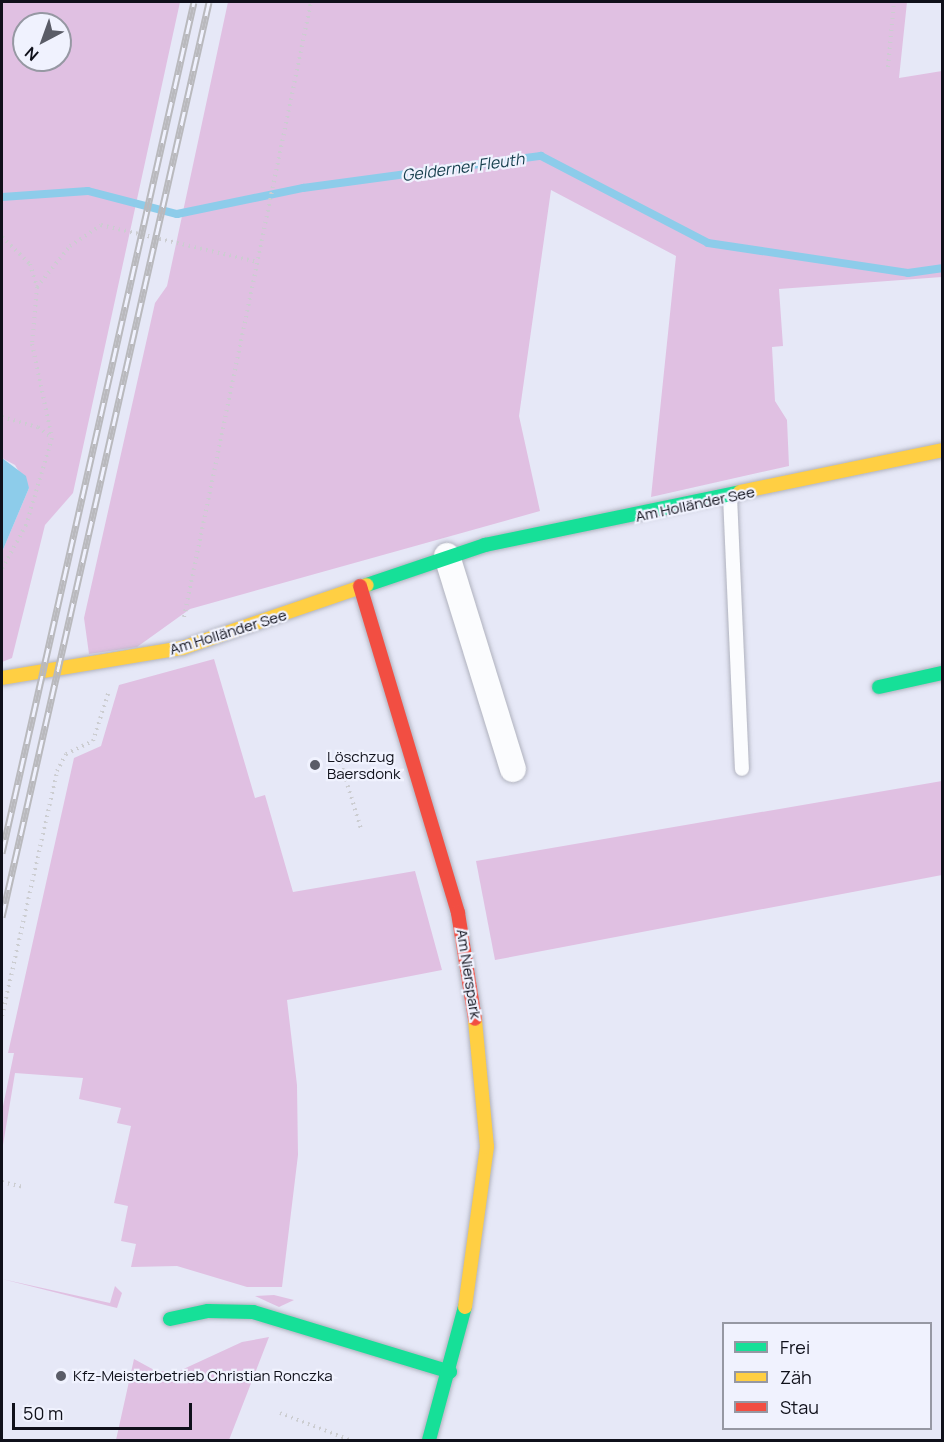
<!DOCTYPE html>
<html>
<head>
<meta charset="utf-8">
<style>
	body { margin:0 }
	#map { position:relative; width:944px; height:1442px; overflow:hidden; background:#e6e8f7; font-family:Manrope,sans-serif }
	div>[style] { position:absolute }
	.green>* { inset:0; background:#e0c0e2 }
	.water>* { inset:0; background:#8dccea }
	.stream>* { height:8px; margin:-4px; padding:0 4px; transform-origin:4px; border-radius:4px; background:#8dccea }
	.path>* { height:4px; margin-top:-2px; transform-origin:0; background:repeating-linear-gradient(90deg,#cccdd1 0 1.5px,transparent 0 6px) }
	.roads { filter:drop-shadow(0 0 2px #b0b2be) drop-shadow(0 0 2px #b0b2be) }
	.lane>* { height:14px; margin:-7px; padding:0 7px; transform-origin:7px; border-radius:7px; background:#fbfcfe }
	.street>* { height:26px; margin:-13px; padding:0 13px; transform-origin:13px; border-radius:13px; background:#fbfcfe }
	.fast>* { height:14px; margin:-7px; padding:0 7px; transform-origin:7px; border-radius:7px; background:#16e098 }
	.slow>* { height:14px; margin:-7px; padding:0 7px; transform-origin:7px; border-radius:7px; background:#ffcf43 }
	.jam>* { height:14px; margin:-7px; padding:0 7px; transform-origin:7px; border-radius:7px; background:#f24e42 }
	.rail>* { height:7px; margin-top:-3.5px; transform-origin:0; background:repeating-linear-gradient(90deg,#f0f2fe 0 14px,#b9b9bd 0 28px); box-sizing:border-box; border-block:2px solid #b9b9bd }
	.dots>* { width:16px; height:16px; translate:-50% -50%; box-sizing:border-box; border:3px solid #f0f2fe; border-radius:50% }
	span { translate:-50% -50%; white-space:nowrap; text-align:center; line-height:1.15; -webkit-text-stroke:4.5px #f0f2fe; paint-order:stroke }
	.street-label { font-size:15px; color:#0f101a }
	.poi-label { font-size:15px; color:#0f101a }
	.left { translate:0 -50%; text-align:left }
	.water-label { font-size:16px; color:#18404f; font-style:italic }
	.frame { position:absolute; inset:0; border:3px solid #0f101a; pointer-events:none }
	.legend { position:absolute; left:722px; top:1322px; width:210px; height:108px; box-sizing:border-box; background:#f0f2fe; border:2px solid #9698a3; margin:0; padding:8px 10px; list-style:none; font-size:18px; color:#0f101a }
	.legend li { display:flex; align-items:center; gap:12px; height:30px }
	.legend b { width:30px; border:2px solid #9698a3 }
	.north { position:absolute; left:12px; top:12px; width:60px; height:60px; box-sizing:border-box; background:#f0f2fe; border:2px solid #9698a3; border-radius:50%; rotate:221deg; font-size:16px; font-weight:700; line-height:24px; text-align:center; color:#0f101a }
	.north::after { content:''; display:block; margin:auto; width:21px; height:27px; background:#5a5c67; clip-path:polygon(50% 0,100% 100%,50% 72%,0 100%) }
	.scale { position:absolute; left:12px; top:1403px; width:180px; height:27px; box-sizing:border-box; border:3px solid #0f101a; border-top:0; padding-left:8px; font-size:18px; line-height:21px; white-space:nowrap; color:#0f101a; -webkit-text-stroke:4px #f0f2fe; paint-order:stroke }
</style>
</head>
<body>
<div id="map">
	<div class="green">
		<div style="clip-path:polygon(evenodd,2px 2px,180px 2px,73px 493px,45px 525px,12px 658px,2px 662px,2px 552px,29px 488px,15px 465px,2px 458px,2px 2px,24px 24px,60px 24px,60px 60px,24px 60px,24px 24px)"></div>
		<div style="clip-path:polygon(228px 2px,907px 2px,899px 78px,942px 71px,942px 277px,779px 289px,783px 346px,772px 347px,775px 401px,787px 420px,789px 466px,651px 497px,676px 256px,551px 190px,519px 416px,540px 511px,190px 609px,137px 647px,89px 654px,84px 618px,155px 303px,167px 286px)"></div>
		<div style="clip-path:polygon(214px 659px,255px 798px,265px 795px,293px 892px,415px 871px,442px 970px,287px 1000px,297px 1085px,298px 1155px,282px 1287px,247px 1287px,177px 1266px,131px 1267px,136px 1244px,121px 1241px,128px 1206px,114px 1203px,131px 1126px,117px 1123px,121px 1108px,79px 1099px,83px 1078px,15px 1073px,2px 1151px,2px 1111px,14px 1053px,8px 1053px,74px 758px,101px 746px,119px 685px)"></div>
		<div style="clip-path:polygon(942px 781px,942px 875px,495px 960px,476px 861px)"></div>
		<div style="clip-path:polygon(2px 1279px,110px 1303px,115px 1286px,122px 1293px,117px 1308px)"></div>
		<div style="clip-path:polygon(274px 1295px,294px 1300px,279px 1307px,255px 1296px)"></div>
		<div style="clip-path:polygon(269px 1337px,229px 1440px,116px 1440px,134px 1359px,156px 1371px,177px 1372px,242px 1342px)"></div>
	</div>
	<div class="water">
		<div style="clip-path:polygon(2px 458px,26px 476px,29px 488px,2px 552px)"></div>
	</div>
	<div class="stream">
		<div style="left:2px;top:197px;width:86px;rotate:-4deg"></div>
		<div style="left:88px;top:191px;width:92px;rotate:14.5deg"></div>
		<div style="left:177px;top:214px;width:129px;rotate:-11.7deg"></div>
		<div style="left:303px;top:188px;width:240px;rotate:-7.7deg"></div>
		<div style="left:541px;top:156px;width:188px;rotate:27.5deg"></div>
		<div style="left:708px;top:243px;width:202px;rotate:8.5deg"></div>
		<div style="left:908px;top:273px;width:34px;rotate:-8deg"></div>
	</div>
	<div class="path">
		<div style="left:888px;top:67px;width:65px;rotate:-84.7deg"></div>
		<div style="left:2px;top:237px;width:39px;rotate:44deg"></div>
		<div style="left:30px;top:264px;width:24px;rotate:73deg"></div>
		<div style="left:37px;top:287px;width:57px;rotate:95deg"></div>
		<div style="left:32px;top:344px;width:96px;rotate:78deg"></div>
		<div style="left:37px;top:287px;width:53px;rotate:-51.2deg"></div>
		<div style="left:70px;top:246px;width:37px;rotate:-34deg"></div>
		<div style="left:101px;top:225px;width:160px;rotate:13.3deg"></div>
		<div style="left:2px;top:417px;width:37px;rotate:16deg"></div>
		<div style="left:38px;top:427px;width:18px;rotate:38deg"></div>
		<div style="left:52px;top:438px;width:91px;rotate:106.6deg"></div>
		<div style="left:26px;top:525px;width:50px;rotate:118.6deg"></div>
		<div style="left:184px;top:617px;width:628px;rotate:-78.33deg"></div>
		<div style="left:339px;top:757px;width:75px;rotate:73deg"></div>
		<div style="left:2px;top:1016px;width:251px;rotate:-77.3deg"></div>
		<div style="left:57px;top:771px;width:19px;rotate:-62deg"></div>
		<div style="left:66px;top:754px;width:30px;rotate:-26deg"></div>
		<div style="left:93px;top:741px;width:52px;rotate:-72.3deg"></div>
		<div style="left:2px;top:1182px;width:23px;rotate:13deg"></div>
		<div style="left:280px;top:1413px;width:75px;rotate:21.1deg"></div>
	</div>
	<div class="roads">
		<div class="lane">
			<div style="left:730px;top:496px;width:273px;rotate:87.5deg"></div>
		</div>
		<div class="street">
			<div style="left:447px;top:556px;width:223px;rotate:72.8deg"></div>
		</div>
		<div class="fast">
			<div style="left:367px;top:585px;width:125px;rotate:-18.7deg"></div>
			<div style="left:485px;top:545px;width:260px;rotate:-11.7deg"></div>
			<div style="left:879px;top:687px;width:65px;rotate:-12.5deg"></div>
			<div style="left:170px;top:1319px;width:39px;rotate:-12deg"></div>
			<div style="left:208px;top:1311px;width:45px;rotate:1.3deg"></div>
			<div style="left:253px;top:1312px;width:206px;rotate:16.9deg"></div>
			<div style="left:429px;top:1440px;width:138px;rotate:-74.9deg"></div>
		</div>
		<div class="slow">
			<div style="left:740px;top:492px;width:206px;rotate:-11.7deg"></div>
			<div style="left:2px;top:678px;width:182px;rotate:-9.5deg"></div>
			<div style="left:182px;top:648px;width:195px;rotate:-18.8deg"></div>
			<div style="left:465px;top:1307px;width:162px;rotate:-82.2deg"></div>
			<div style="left:487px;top:1147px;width:129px;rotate:-95.4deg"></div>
		</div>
		<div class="jam">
			<div style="left:360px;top:586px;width:341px;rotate:73.3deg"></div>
			<div style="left:458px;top:913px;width:107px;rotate:80.9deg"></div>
		</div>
	</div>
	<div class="rail">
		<div style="left:2px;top:853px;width:872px;rotate:-77.29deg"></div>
		<div style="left:2px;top:917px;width:938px;rotate:-77.25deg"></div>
	</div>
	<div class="dots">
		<div style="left:315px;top:765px;background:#5a5c67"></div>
		<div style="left:61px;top:1376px;background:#5a5c67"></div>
	</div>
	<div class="street-label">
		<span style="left:695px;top:504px;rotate:-12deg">Am Holländer See</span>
		<span style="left:228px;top:632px;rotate:-17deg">Am Holländer See</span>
		<span style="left:469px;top:974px;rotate:81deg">Am Nierspark</span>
	</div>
	<div class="poi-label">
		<span class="left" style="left:327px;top:765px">Löschzug<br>Baersdonk</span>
		<span class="left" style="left:73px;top:1376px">Kfz-Meisterbetrieb Christian Ronczka</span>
	</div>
	<div class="water-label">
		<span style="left:463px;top:167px;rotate:-8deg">Gelderner Fleuth</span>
	</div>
	<div class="frame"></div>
	<ul class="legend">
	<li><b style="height:8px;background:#16e098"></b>Frei</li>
	<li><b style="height:8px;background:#ffcf43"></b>Zäh</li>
	<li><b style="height:8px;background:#f24e42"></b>Stau</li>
	</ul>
	<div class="north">N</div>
	<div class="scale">50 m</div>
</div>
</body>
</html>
